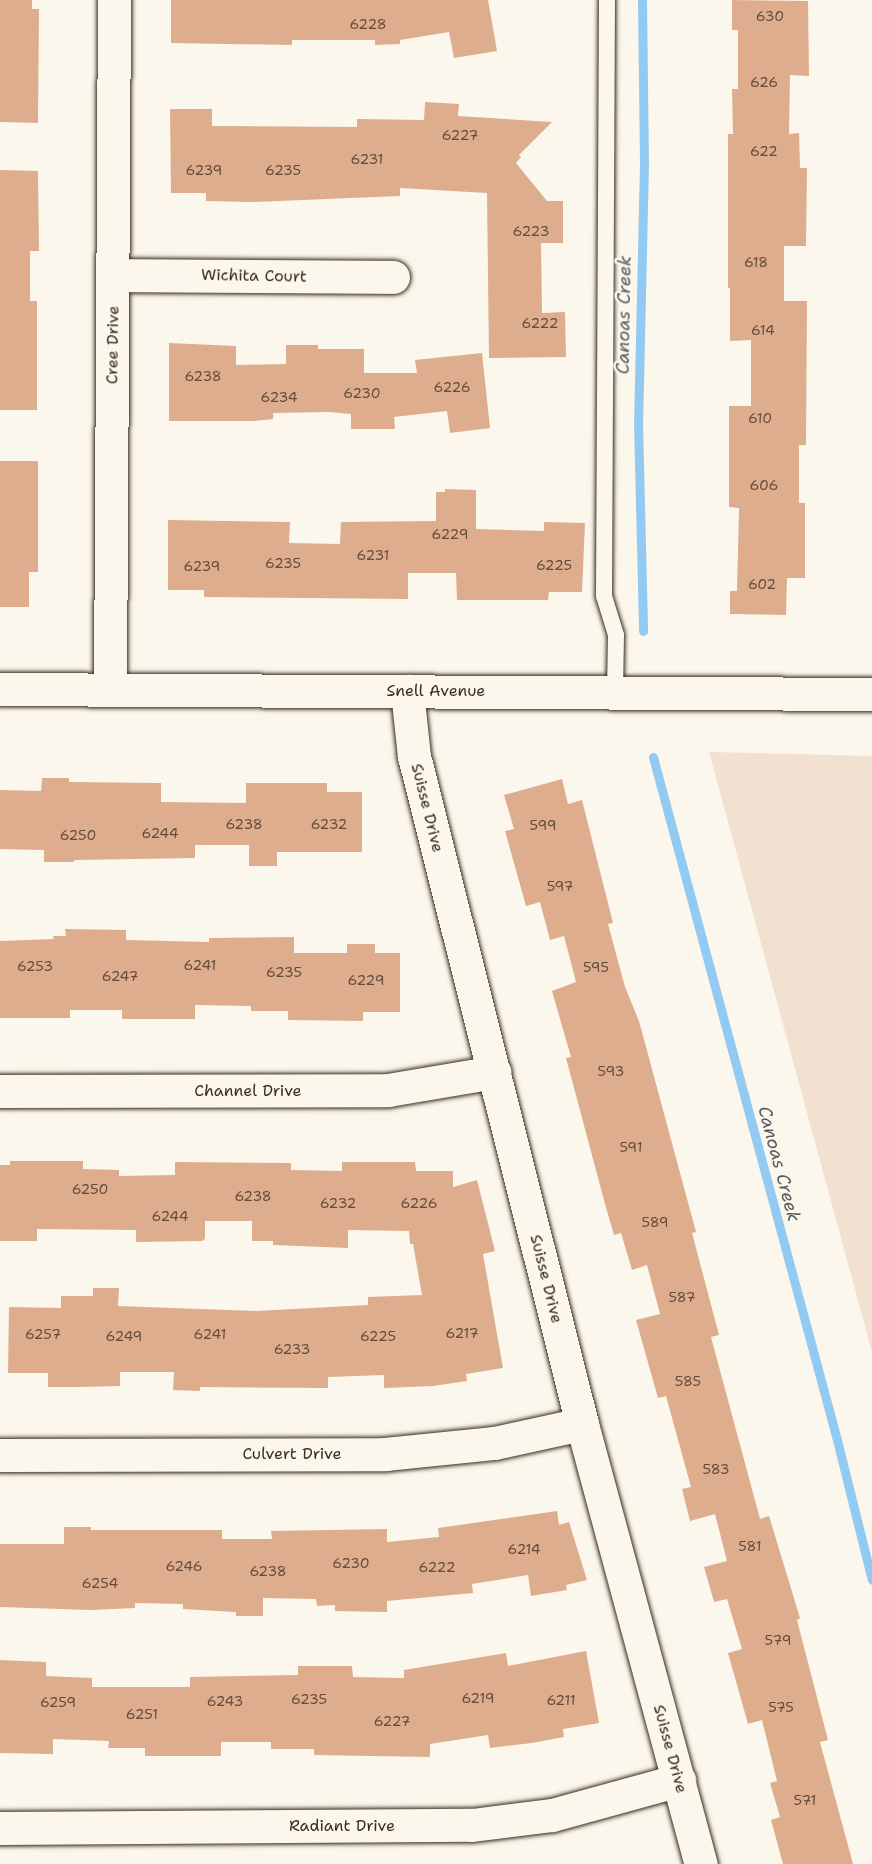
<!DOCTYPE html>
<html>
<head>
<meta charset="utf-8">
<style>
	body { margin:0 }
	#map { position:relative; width:872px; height:1864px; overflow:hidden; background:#fbf7ec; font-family:"Shantell Sans",sans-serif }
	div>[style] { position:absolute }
	.built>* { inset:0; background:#f2e1d0 }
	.stream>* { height:9px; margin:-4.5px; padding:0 4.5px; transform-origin:4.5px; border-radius:4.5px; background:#93caf2 }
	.building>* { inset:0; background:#ddad8e }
	.roads { filter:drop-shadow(0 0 2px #3b2a1e) drop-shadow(0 0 2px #3b2a1e) }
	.lane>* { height:16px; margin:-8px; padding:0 8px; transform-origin:8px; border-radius:8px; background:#fbf7ec }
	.street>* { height:33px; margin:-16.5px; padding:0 16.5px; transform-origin:16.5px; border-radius:16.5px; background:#fbf7ec }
	.secondary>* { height:33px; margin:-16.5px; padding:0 16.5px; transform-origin:16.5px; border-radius:16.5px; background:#fbf7ec }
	span { translate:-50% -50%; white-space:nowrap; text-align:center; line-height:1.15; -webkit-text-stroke:5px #fbf7ec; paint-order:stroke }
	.number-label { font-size:14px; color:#644b3a }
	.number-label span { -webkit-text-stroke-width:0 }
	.street-label { font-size:16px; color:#3b2a1e }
	.water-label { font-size:18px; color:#555a5e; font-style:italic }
</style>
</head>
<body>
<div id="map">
	<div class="built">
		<div style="clip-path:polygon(709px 752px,872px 756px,872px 1352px)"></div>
	</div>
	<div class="stream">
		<div style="left:642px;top:0;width:163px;rotate:89.3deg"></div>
		<div style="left:644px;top:163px;width:259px;rotate:91.3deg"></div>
		<div style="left:638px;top:422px;width:209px;rotate:88.6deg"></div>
		<div style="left:653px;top:757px;width:707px;rotate:74.92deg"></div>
		<div style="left:837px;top:1440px;width:144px;rotate:76deg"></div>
	</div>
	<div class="building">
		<div style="clip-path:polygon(0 0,32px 0,32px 9px,39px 9px,38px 123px,0 122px)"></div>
		<div style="clip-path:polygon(171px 0,488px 0,497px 51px,454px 58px,449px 32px,400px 40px,400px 44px,375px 45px,375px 40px,292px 40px,292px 45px,171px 43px)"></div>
		<div style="clip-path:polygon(732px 0,808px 1px,809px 76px,790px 75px,789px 134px,799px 133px,800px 168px,807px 168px,806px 246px,784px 246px,784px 301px,807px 301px,806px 445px,799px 445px,799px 503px,805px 503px,805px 578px,787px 578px,786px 615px,730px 614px,730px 591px,737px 591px,739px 508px,729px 507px,729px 406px,751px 406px,751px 340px,730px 341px,730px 288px,728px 288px,728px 134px,733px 134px,732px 89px,738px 89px,738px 30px,732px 30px)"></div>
		<div style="clip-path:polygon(425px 102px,459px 104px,458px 116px,552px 122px,519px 155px,521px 157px,516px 163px,547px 201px,563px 201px,563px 243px,541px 243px,542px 313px,565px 312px,566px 357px,489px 358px,487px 193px,400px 188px,400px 196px,251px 202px,206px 201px,206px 193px,171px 193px,170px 109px,212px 109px,212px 126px,357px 127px,357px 119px,424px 120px)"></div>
		<div style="clip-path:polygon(0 170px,38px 171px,39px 251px,30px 251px,30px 301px,37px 301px,37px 410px,0 410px)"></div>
		<div style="clip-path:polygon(169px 343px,236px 346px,236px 365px,286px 364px,286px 345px,318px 345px,318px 349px,364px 349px,364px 373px,417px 373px,415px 360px,482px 353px,490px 428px,450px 433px,447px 411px,394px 417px,395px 429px,351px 429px,351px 414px,329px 412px,273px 413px,273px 419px,254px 421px,169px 421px)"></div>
		<div style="clip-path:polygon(0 461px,38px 461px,38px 572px,29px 572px,29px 607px,0 607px)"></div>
		<div style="clip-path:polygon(445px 489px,476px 490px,476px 529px,544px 531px,544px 522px,585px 523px,582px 592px,549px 592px,548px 600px,457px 600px,456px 573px,408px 573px,408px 599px,204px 597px,204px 590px,168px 590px,168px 520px,290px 522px,289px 543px,340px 544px,341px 522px,436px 521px,436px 492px,445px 492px)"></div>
		<div style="clip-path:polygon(42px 778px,69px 778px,69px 782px,161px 783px,161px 802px,246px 803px,246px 783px,327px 783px,327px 792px,362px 792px,362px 852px,277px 852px,277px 866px,249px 866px,249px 845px,195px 845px,195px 858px,74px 860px,74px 862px,44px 862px,44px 850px,0 849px,0 790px,41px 791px)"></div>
		<div style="clip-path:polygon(562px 779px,568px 804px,582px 800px,613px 923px,608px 924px,625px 987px,639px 1021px,696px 1232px,692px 1233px,719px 1335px,711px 1337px,760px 1519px,769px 1516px,800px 1618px,797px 1620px,828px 1740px,820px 1742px,853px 1864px,783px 1864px,771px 1820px,780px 1817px,770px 1783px,777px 1781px,762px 1720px,748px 1724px,728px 1653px,742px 1649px,727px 1599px,714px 1602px,704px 1567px,727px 1561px,715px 1514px,690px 1521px,682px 1489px,691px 1487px,666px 1396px,658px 1398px,636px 1320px,660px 1314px,647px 1265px,632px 1270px,621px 1233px,614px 1235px,605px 1204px,566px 1058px,571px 1057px,552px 991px,576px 982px,564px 936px,550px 940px,540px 902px,526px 906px,505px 831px,514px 829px,504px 795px)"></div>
		<div style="clip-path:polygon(65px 929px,126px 930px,126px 940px,209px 942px,209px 938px,294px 937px,294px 953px,347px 953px,347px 944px,375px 944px,375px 953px,400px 953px,400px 1012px,363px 1012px,363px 1021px,288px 1020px,288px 1011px,251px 1011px,251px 1006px,195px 1005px,195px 1019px,122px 1019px,122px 1010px,70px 1010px,70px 1018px,0 1018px,0 941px,54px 939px,53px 936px,66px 936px)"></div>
		<div style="clip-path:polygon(10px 1161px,83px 1161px,83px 1169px,119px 1170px,119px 1176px,175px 1175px,175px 1162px,291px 1163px,291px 1170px,342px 1171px,342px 1162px,415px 1162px,416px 1171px,453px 1171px,453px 1187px,477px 1180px,495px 1251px,483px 1254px,503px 1368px,466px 1374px,467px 1381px,433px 1386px,384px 1388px,384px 1375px,328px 1377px,328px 1388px,200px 1387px,200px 1391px,173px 1390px,174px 1372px,120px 1372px,120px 1386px,80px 1387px,48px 1387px,48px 1373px,8px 1373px,9px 1307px,61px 1308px,61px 1296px,93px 1296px,93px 1288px,119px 1288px,118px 1306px,256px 1311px,368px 1305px,368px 1297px,422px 1295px,413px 1244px,410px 1244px,409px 1231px,348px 1230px,348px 1248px,273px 1245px,273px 1241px,252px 1241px,252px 1221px,205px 1221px,205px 1239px,202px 1241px,136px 1242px,136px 1230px,37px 1229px,37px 1241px,0 1241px,0 1165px,10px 1165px)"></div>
		<div style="clip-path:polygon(557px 1511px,559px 1525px,569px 1522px,587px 1580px,566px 1585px,567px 1590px,531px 1596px,528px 1575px,472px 1584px,473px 1593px,387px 1601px,387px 1612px,335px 1611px,335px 1605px,317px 1606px,316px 1599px,263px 1598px,263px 1616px,236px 1616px,236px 1612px,183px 1609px,183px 1604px,135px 1603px,135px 1608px,91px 1610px,0 1607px,0 1544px,64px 1544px,64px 1527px,91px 1527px,91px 1530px,222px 1530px,222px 1539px,272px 1539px,271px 1531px,387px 1529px,387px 1542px,439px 1537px,438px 1528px)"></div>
		<div style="clip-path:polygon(586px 1651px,599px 1723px,563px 1729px,564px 1737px,532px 1743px,490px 1748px,488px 1735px,430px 1744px,430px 1757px,314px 1755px,314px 1749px,271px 1749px,271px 1742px,221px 1742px,221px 1756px,145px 1756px,145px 1748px,108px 1748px,109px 1741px,53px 1739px,53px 1754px,0 1753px,0 1660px,46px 1662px,46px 1676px,92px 1678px,92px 1687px,190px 1687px,190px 1677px,298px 1675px,298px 1666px,352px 1666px,353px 1677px,404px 1678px,404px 1670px,506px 1653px,508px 1666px)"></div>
	</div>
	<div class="roads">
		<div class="lane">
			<div style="left:607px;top:0;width:596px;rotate:90.29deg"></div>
			<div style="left:604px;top:596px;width:41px;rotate:72.9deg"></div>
			<div style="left:616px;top:635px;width:58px;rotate:91deg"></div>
		</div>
		<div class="street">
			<div style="left:114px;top:275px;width:279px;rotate:0.4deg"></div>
			<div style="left:110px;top:690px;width:690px;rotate:-89.67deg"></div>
			<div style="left:407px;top:691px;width:65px;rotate:83.9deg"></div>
			<div style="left:414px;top:756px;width:689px;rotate:75.88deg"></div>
			<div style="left:582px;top:1424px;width:456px;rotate:74.9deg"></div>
			<div style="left:0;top:1091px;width:388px;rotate:-0.1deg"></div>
			<div style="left:388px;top:1090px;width:108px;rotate:-9.6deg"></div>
			<div style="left:0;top:1455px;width:385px;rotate:-0.1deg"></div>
			<div style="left:385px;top:1454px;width:110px;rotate:-5.8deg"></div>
			<div style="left:494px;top:1443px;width:90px;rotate:-12.2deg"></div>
			<div style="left:0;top:1828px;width:472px;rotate:-0.4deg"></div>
			<div style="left:472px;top:1825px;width:81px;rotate:-7.1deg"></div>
			<div style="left:552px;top:1815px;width:132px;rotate:-15.4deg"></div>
		</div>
		<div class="secondary">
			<div style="left:0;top:689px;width:872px;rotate:0.33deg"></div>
		</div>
	</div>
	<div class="number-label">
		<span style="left:770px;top:16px">630</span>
		<span style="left:368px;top:24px">6228</span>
		<span style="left:764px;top:82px">626</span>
		<span style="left:460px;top:135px">6227</span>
		<span style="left:764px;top:151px">622</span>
		<span style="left:367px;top:159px">6231</span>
		<span style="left:204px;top:170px">6239</span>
		<span style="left:283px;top:170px">6235</span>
		<span style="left:531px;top:231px">6223</span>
		<span style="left:756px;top:262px">618</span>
		<span style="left:540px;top:323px">6222</span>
		<span style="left:763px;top:330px">614</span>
		<span style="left:203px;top:376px">6238</span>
		<span style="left:452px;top:387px">6226</span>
		<span style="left:362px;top:393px">6230</span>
		<span style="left:279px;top:397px">6234</span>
		<span style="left:760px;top:418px">610</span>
		<span style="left:764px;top:485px">606</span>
		<span style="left:450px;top:534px">6229</span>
		<span style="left:373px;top:555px">6231</span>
		<span style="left:283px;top:563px">6235</span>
		<span style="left:554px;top:565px">6225</span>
		<span style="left:202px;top:566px">6239</span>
		<span style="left:762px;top:584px">602</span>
		<span style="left:244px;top:824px">6238</span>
		<span style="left:329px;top:824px">6232</span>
		<span style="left:543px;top:825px">599</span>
		<span style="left:160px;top:833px">6244</span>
		<span style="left:78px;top:835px">6250</span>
		<span style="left:560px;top:886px">597</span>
		<span style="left:200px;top:965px">6241</span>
		<span style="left:35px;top:966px">6253</span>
		<span style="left:596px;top:967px">595</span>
		<span style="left:284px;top:972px">6235</span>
		<span style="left:120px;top:976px">6247</span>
		<span style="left:366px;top:980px">6229</span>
		<span style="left:611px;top:1071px">593</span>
		<span style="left:631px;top:1147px">591</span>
		<span style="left:90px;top:1189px">6250</span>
		<span style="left:253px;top:1196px">6238</span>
		<span style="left:338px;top:1203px">6232</span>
		<span style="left:419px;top:1203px">6226</span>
		<span style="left:170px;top:1216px">6244</span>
		<span style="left:655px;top:1222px">589</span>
		<span style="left:682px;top:1297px">587</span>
		<span style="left:462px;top:1333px">6217</span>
		<span style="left:43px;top:1334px">6257</span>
		<span style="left:210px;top:1334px">6241</span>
		<span style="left:124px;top:1336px">6249</span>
		<span style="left:378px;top:1336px">6225</span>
		<span style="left:292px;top:1349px">6233</span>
		<span style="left:688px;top:1381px">585</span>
		<span style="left:716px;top:1469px">583</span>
		<span style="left:750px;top:1546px">581</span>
		<span style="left:524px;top:1549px">6214</span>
		<span style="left:351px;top:1563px">6230</span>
		<span style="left:184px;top:1566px">6246</span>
		<span style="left:437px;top:1567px">6222</span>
		<span style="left:268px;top:1571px">6238</span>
		<span style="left:100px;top:1583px">6254</span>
		<span style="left:778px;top:1640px">579</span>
		<span style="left:478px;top:1698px">6219</span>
		<span style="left:309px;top:1699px">6235</span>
		<span style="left:561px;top:1700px">6211</span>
		<span style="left:225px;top:1701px">6243</span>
		<span style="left:58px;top:1702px">6259</span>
		<span style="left:781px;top:1707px">575</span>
		<span style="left:142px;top:1714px">6251</span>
		<span style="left:392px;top:1721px">6227</span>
		<span style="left:805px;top:1800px">571</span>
	</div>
	<div class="street-label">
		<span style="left:254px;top:276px;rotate:1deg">Wichita Court</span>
		<span style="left:113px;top:345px;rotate:-89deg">Cree Drive</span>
		<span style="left:436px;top:691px">Snell Avenue</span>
		<span style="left:427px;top:808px;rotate:76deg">Suisse Drive</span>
		<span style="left:248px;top:1091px">Channel Drive</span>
		<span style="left:546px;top:1279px;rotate:76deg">Suisse Drive</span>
		<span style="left:292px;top:1454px">Culvert Drive</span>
		<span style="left:670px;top:1749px;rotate:75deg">Suisse Drive</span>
		<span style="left:342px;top:1826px">Radiant Drive</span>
	</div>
	<div class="water-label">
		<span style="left:624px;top:315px;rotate:-89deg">Canoas Creek</span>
		<span style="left:779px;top:1164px;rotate:75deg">Canoas Creek</span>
	</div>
</div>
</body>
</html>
